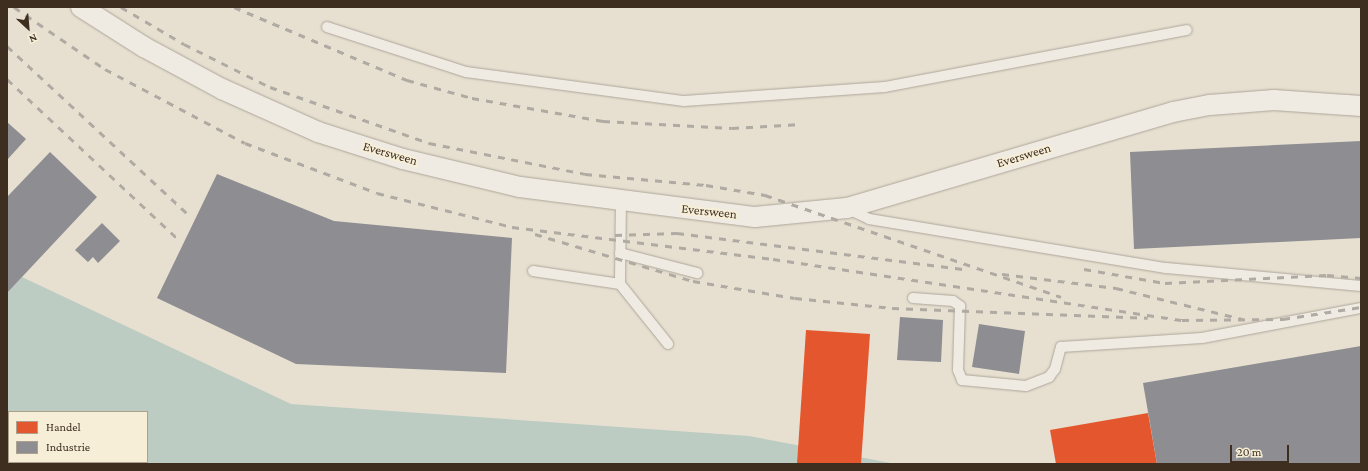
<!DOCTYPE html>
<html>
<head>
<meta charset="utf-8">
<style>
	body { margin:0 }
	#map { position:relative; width:1368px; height:471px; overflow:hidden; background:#e7e0d1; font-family:"Crimson Pro",serif }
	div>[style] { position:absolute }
	.water>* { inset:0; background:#bcccc2 }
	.shops>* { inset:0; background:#e4572e }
	.industry>* { inset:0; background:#8d8d92 }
	.roads { filter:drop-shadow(0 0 1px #ada599) drop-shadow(0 0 1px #ada599) }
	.service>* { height:10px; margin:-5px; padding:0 5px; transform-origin:5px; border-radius:5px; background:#efebe3 }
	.minor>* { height:20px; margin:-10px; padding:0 10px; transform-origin:10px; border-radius:10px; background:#efebe3 }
	.rail>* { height:3px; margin-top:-1.5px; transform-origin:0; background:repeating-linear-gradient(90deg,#afaaa2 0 7px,transparent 0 14px) }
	span { translate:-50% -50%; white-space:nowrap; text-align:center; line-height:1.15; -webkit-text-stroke:4px #f7eed8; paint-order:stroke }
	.street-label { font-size:13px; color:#3d2e20 }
	.frame { position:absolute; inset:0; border:8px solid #3d2e20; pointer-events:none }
	.legend { position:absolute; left:8px; top:411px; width:140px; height:52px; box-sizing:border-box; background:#f7eed8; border:1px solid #ada18e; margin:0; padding:5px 7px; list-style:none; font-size:12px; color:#3d2e20 }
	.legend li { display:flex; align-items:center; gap:8px; height:20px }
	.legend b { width:20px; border:1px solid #ada18e }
	.north { position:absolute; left:8px; top:8px; width:40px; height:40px; -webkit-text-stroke:3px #f7eed8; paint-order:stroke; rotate:154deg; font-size:11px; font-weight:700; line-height:16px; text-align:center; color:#3d2e20 }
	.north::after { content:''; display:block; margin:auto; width:14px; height:18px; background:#3d2e20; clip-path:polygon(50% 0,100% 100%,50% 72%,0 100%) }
	.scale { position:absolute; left:1230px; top:445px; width:59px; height:18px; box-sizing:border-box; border:2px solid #3d2e20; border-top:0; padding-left:5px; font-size:12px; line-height:14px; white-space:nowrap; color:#3d2e20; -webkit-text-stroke:3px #f7eed8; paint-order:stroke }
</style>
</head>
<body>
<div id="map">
	<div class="water">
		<div style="clip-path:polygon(evenodd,22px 277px,291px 404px,749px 436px,896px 464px,7px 464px,7px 293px,22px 277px,9px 412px,147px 412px,147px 462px,9px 462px,9px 412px)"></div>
	</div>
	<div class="shops">
		<div style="clip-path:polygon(806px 330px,870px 334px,861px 464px,797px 464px)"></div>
		<div style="clip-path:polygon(1148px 413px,1157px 464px,1056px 464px,1050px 430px)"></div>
	</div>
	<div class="industry">
		<div style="clip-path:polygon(7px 122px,26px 139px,7px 160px)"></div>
		<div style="clip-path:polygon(1361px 141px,1361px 238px,1134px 249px,1130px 152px)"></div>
		<div style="clip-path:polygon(50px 152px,97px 197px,7px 293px,7px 197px)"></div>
		<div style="clip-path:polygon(217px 174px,334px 221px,512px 238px,506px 373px,296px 364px,157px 298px)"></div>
		<div style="clip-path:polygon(102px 223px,120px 241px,98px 263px,93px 257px,88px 262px,75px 250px)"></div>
		<div style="clip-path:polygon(900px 317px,943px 320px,941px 362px,897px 360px)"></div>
		<div style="clip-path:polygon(979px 324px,1025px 331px,1019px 374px,972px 367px)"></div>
		<div style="clip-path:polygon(1361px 346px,1361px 464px,1157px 464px,1143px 383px)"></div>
	</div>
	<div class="roads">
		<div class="service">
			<div style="left:327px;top:27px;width:146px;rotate:17.9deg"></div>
			<div style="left:466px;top:72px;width:220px;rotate:7.6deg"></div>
			<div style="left:684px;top:101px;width:201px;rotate:-4deg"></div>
			<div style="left:885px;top:87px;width:307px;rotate:-10.7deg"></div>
			<div style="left:621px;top:200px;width:84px;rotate:90.7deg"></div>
			<div style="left:620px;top:284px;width:77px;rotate:51.3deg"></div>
			<div style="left:848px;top:209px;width:23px;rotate:25deg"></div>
			<div style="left:869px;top:219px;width:301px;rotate:9.4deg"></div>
			<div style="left:1166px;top:268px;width:196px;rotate:5.3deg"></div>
			<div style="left:620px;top:253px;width:80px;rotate:14.6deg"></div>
			<div style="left:533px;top:271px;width:88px;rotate:8.5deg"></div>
			<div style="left:913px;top:298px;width:40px;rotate:4.3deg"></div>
			<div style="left:953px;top:301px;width:9px;rotate:36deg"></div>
			<div style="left:960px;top:306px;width:64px;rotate:91.8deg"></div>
			<div style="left:958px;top:370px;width:11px;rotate:68deg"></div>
			<div style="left:962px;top:380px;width:64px;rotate:5.4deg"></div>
			<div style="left:1026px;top:386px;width:25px;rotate:-21deg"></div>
			<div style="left:1049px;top:377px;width:10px;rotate:-53deg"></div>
			<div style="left:1055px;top:369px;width:23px;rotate:-75deg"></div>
			<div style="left:1061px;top:347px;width:141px;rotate:-3.7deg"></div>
			<div style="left:1202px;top:338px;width:162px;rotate:-10.7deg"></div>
		</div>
		<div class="minor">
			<div style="left:81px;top:7px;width:75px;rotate:32.4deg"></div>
			<div style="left:144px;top:47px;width:89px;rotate:28.3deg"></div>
			<div style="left:222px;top:89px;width:105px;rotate:24.1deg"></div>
			<div style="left:318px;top:132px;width:89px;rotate:17.6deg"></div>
			<div style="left:403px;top:159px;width:120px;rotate:13.5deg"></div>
			<div style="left:520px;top:187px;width:237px;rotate:7.3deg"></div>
			<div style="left:755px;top:217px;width:92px;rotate:-5.6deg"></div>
			<div style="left:847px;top:208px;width:340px;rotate:-16.4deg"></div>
			<div style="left:1173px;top:112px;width:38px;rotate:-11deg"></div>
			<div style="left:1210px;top:105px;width:64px;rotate:-4.5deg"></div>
			<div style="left:1274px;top:100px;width:87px;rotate:3.9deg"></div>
		</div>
	</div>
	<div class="rail">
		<div style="left:14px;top:7px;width:110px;rotate:34.3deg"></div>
		<div style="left:105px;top:69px;width:158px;rotate:27.9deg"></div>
		<div style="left:245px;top:143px;width:141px;rotate:20.7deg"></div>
		<div style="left:377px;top:193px;width:139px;rotate:14.1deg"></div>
		<div style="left:512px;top:227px;width:263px;rotate:7deg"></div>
		<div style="left:773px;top:259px;width:414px;rotate:8.5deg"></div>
		<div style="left:1182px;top:320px;width:101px;rotate:-0.6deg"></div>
		<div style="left:1283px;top:319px;width:79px;rotate:-8.7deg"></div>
		<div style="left:121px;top:7px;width:73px;rotate:30.4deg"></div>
		<div style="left:184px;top:44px;width:96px;rotate:26.6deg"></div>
		<div style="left:270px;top:87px;width:169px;rotate:19.4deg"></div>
		<div style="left:429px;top:143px;width:159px;rotate:11.2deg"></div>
		<div style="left:585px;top:174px;width:121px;rotate:5.2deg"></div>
		<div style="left:706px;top:185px;width:60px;rotate:9.6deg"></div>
		<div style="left:765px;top:195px;width:313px;rotate:19deg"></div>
		<div style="left:234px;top:7px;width:188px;rotate:22.9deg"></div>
		<div style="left:407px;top:80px;width:67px;rotate:15.5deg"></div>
		<div style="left:472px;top:98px;width:133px;rotate:10deg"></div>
		<div style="left:603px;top:121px;width:129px;rotate:3.1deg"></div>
		<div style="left:732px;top:128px;width:70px;rotate:-3.3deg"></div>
		<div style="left:7px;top:46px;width:251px;rotate:42.9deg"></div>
		<div style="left:7px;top:79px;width:236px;rotate:43.1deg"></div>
		<div style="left:535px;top:234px;width:165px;rotate:16.6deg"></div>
		<div style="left:693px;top:281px;width:103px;rotate:9.5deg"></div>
		<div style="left:795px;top:298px;width:98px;rotate:5.9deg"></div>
		<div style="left:892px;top:308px;width:256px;rotate:2.2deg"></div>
		<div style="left:615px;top:235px;width:62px;rotate:-1.8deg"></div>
		<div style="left:677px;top:233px;width:288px;rotate:7.2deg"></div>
		<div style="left:1084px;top:269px;width:82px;rotate:9.8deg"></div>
		<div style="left:1165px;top:283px;width:162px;rotate:-2.8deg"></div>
		<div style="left:1327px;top:275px;width:34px;rotate:5deg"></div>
		<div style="left:1002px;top:274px;width:115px;rotate:7deg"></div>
		<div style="left:1116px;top:288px;width:130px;rotate:13.8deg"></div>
	</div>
	<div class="street-label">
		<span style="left:390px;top:154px;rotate:16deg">Eversween</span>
		<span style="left:1024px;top:156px;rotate:-17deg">Eversween</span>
		<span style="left:709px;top:212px;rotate:6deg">Eversween</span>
	</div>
	<div class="frame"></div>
	<ul class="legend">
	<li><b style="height:11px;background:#e4572e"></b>Handel</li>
	<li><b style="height:11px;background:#8d8d92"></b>Industrie</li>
	</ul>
	<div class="north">N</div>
	<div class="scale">20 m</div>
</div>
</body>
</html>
